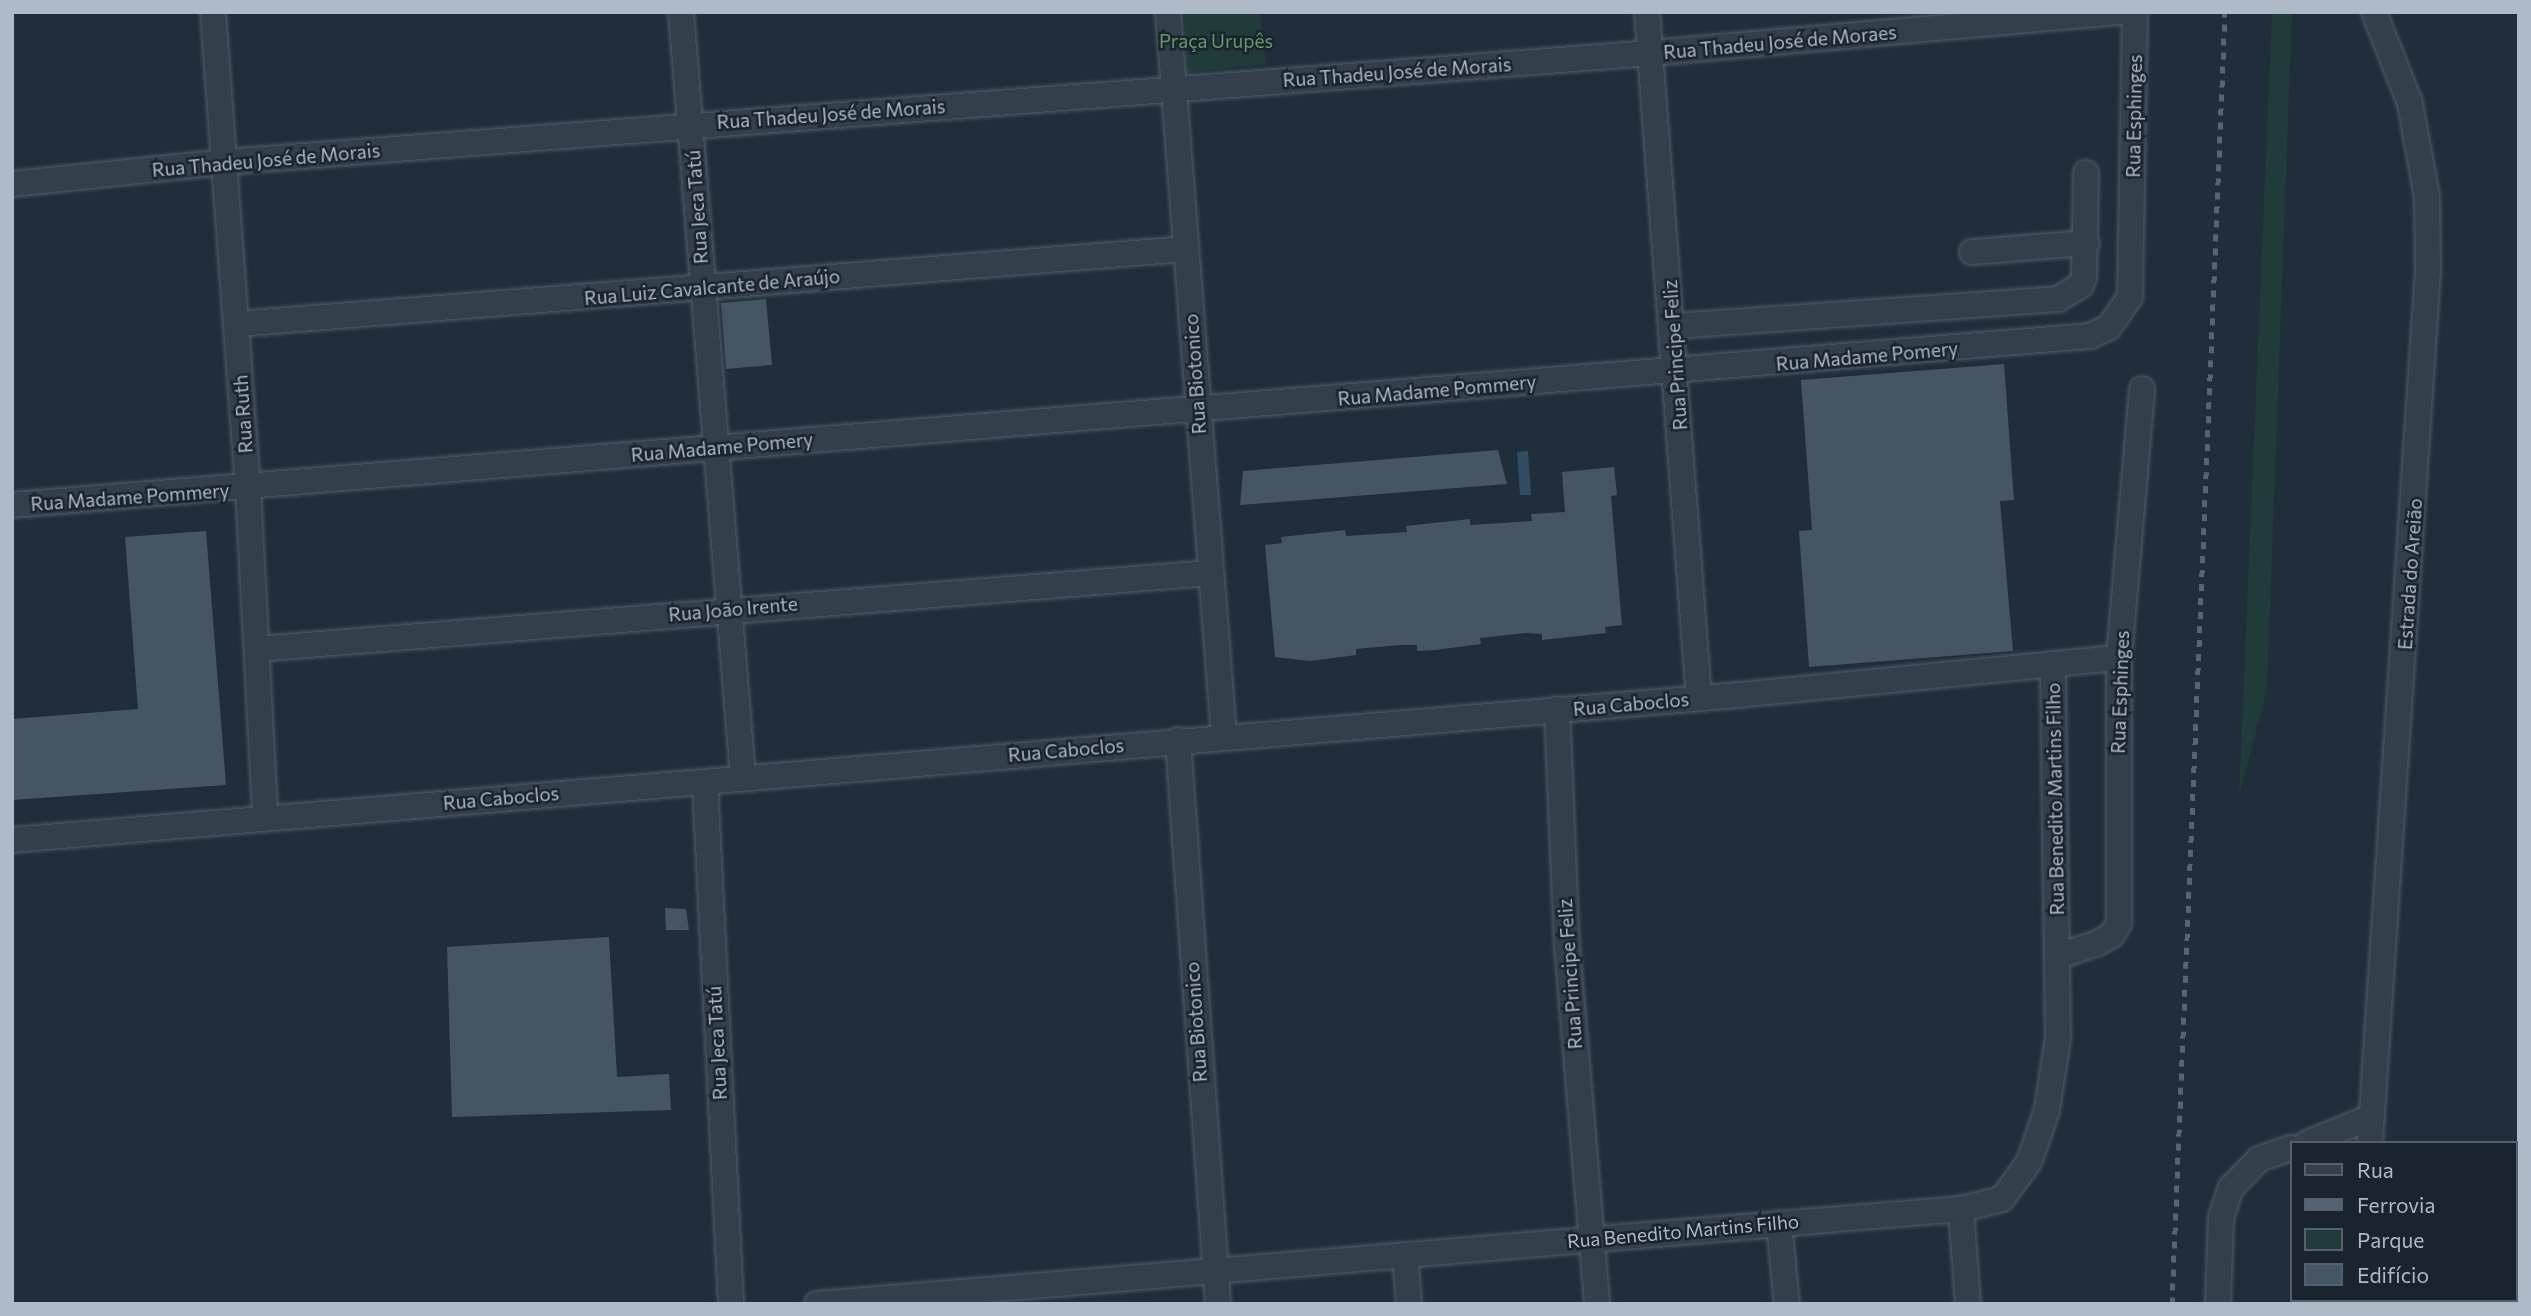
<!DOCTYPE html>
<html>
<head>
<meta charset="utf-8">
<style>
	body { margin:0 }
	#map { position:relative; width:2531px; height:1316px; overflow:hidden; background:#1f2e3a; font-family:Commissioner,sans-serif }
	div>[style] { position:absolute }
	.green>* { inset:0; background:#213b3b }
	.water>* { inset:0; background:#324c63 }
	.building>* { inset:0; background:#455564 }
	.roads { filter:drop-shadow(0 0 2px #515d68) drop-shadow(0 0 2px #515d68) }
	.minor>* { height:24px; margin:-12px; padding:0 12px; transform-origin:12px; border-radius:12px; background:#333f4a }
	.rail>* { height:5px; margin-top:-2.5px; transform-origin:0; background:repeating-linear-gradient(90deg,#556472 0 7px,transparent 0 14px) }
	span { translate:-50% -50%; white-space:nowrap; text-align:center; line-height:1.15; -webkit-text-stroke:5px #19242f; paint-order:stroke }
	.park-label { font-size:19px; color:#64996a }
	.street-label { font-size:19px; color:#aebac7 }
	.frame { position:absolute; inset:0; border:14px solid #aebac7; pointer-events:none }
	.legend { position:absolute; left:2290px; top:1141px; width:228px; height:161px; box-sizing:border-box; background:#19242f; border:2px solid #55606c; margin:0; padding:9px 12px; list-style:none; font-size:21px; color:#aebac7 }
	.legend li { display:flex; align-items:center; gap:14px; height:35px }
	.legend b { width:35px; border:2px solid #55606c }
</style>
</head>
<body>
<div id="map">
	<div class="green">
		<div style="clip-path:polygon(1184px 12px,1260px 12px,1266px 64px,1188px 72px)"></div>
		<div style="clip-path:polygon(2272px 12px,2292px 12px,2267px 689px,2239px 797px)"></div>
	</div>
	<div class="water">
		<div style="clip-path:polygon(1528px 451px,1531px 495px,1520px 495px,1517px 452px)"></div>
	</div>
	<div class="building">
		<div style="clip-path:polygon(766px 299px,772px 365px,726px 369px,721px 303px)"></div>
		<div style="clip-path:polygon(2004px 364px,2014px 500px,2000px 501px,2013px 651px,1809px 667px,1799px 531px,1812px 530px,1801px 380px)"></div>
		<div style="clip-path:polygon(1498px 450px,1507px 484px,1240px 505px,1243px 471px)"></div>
		<div style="clip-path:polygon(1614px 467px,1617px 495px,1611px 496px,1622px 625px,1605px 627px,1606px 633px,1542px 640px,1542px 634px,1525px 633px,1480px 638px,1481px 644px,1435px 650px,1417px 651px,1417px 645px,1400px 645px,1356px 649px,1356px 655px,1310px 661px,1275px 657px,1265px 545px,1282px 543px,1281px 537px,1345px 530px,1346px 536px,1407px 532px,1406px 526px,1470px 519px,1470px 525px,1532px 521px,1531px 514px,1565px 512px,1562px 472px)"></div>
		<div style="clip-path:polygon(206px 531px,226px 785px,12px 800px,12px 719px,138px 709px,125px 537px)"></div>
		<div style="clip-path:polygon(665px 908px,686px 909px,689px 930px,666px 930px)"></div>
		<div style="clip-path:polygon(609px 937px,617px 1077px,669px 1074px,671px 1110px,452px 1117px,447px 947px)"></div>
	</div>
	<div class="roads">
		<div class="minor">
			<div style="left:213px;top:12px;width:477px;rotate:85.8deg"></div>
			<div style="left:248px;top:488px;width:329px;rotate:87deg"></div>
			<div style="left:681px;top:12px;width:769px;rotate:85.37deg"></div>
			<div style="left:1168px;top:12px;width:726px;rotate:85.58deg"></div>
			<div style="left:1647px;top:12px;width:688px;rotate:85.67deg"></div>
			<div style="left:12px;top:184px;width:214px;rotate:-5.9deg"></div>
			<div style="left:225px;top:162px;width:1430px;rotate:-4.37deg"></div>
			<div style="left:1651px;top:53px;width:469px;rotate:-5deg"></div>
			<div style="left:1972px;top:252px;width:115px;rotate:-4.5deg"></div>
			<div style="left:237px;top:324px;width:952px;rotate:-4.52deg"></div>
			<div style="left:1674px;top:326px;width:385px;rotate:-4deg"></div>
			<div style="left:2058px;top:299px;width:27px;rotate:-31deg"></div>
			<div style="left:2081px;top:285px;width:9px;rotate:-69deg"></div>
			<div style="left:2084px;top:277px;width:104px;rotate:-88.9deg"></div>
			<div style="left:12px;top:505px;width:2085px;rotate:-4.65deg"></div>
			<div style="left:2090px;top:336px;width:21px;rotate:-25deg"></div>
			<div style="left:2109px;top:327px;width:37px;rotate:-55deg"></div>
			<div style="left:2130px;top:297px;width:285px;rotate:-89deg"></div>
			<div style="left:257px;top:649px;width:956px;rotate:-4.56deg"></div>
			<div style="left:1557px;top:709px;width:236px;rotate:87.6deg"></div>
			<div style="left:1567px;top:945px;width:360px;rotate:85.2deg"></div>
			<div style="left:1178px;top:740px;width:565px;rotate:85.94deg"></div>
			<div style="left:705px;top:782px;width:523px;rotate:87.15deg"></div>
			<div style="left:12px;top:840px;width:1733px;rotate:-4.8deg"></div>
			<div style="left:1739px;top:695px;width:382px;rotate:-5.6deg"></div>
			<div style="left:2058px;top:956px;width:40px;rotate:-18deg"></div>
			<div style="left:2096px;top:944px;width:18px;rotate:-29deg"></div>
			<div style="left:2112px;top:935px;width:14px;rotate:-60deg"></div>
			<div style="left:2119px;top:923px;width:265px;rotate:-90deg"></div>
			<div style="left:2119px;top:658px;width:270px;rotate:-85.1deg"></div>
			<div style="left:2307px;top:1143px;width:69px;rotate:-22.1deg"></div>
			<div style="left:2370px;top:1143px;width:876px;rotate:-86.2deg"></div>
			<div style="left:2428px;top:269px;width:72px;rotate:-90.8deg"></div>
			<div style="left:2427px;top:197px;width:96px;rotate:-100.3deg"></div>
			<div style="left:2410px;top:103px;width:98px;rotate:-111.6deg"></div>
			<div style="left:1961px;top:1209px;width:95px;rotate:85.8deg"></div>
			<div style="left:1779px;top:1223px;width:81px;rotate:84.4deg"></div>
			<div style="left:1405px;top:1255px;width:49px;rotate:85.3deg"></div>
			<div style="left:817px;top:1304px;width:1148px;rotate:-4.75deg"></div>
			<div style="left:1961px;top:1209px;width:42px;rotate:-13.7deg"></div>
			<div style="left:2002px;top:1199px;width:46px;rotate:-53.9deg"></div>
			<div style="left:2029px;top:1162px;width:55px;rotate:-70.9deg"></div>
			<div style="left:2047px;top:1110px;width:74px;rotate:-81.4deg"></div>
			<div style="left:2058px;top:1037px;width:373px;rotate:-90.8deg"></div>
			<div style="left:2218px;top:1304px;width:86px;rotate:-88deg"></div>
			<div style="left:2221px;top:1218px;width:32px;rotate:-72deg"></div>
			<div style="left:2231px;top:1188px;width:40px;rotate:-46deg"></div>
			<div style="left:2259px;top:1159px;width:34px;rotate:-19deg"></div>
			<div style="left:2361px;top:1304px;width:4px;rotate:-76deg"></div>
		</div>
	</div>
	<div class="rail">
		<div style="left:2172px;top:1304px;width:1293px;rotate:-87.65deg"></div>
	</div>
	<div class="park-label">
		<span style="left:1216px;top:41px">Praça Urupês</span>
	</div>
	<div class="street-label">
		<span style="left:1780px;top:42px;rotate:-5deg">Rua Thadeu José de Moraes</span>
		<span style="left:1397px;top:72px;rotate:-4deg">Rua Thadeu José de Morais</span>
		<span style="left:831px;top:114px;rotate:-4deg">Rua Thadeu José de Morais</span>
		<span style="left:2134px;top:116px;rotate:-89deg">Rua Esphinges</span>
		<span style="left:266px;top:160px;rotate:-5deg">Rua Thadeu José de Morais</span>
		<span style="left:697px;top:207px;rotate:-94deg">Rua Jeca Tatú</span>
		<span style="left:712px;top:287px;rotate:-5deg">Rua Luiz Cavalcante de Araújo</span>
		<span style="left:1675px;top:355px;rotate:-94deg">Rua Principe Feliz</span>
		<span style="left:1867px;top:356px;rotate:-5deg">Rua Madame Pomery</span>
		<span style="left:1195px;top:374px;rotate:-94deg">Rua Biotonico</span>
		<span style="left:1437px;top:390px;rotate:-5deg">Rua Madame Pommery</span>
		<span style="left:243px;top:414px;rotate:-94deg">Rua Ruth</span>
		<span style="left:722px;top:447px;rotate:-5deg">Rua Madame Pomery</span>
		<span style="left:130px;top:497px;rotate:-4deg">Rua Madame Pommery</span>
		<span style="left:2410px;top:574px;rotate:-86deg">Estrada do Areião</span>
		<span style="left:733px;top:609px;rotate:-5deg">Rua João Irente</span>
		<span style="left:2120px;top:692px;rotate:-88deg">Rua Esphinges</span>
		<span style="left:1631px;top:704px;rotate:-5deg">Rua Caboclos</span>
		<span style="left:1066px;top:750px;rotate:-5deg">Rua Caboclos</span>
		<span style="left:501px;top:798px;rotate:-5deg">Rua Caboclos</span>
		<span style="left:2055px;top:799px;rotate:-91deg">Rua Benedito Martins Filho</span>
		<span style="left:1570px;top:974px;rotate:-94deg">Rua Principe Feliz</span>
		<span style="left:1196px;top:1022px;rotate:-94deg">Rua Biotonico</span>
		<span style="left:717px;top:1043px;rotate:-93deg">Rua Jeca Tatú</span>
		<span style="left:1683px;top:1231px;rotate:-5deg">Rua Benedito Martins Filho</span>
	</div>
	<div class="frame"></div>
	<ul class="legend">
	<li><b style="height:9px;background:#333f4a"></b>Rua</li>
	<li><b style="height:9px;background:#556472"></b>Ferrovia</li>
	<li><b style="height:19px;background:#213b3b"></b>Parque</li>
	<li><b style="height:19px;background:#455564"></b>Edifício</li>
	</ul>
</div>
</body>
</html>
